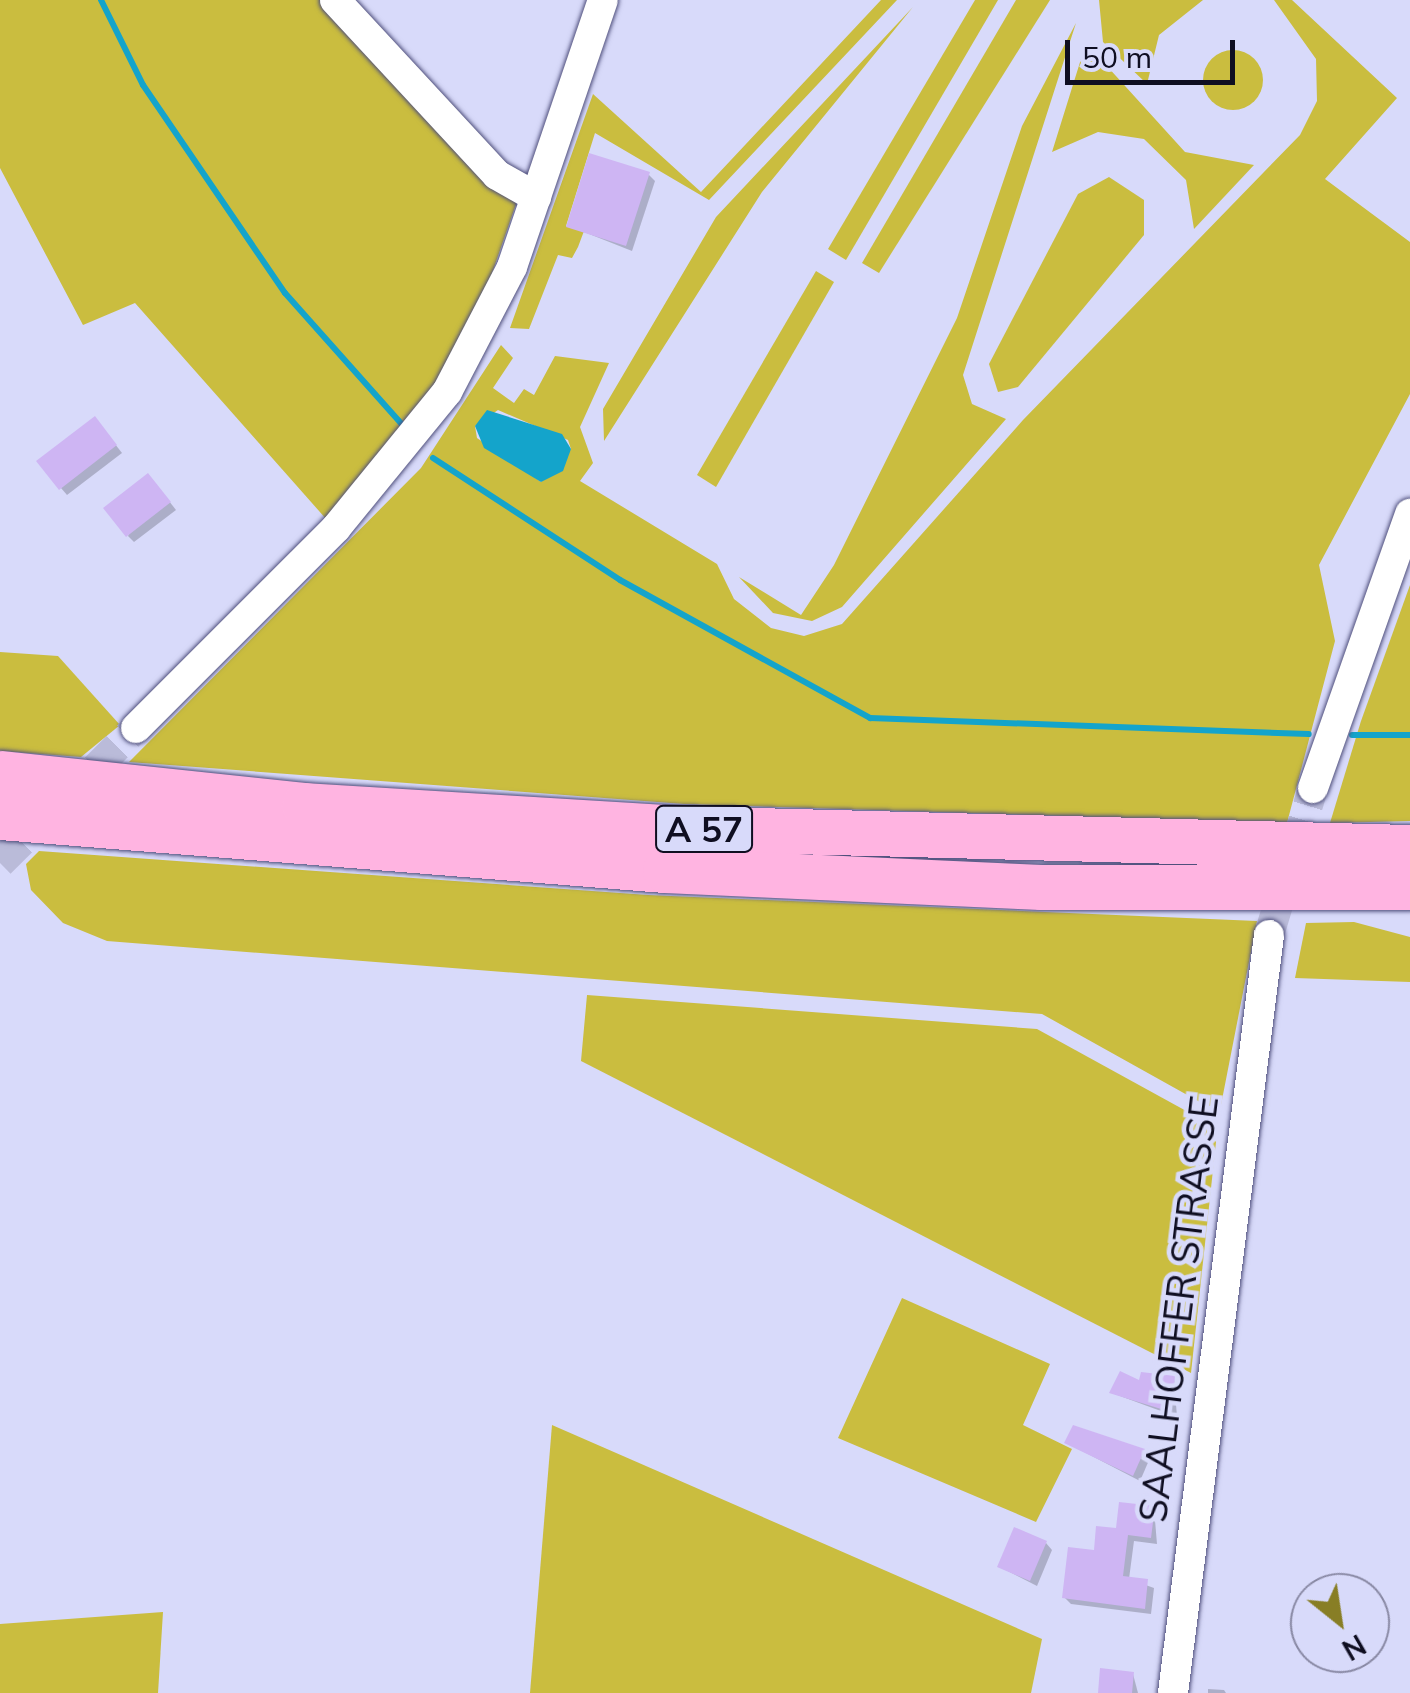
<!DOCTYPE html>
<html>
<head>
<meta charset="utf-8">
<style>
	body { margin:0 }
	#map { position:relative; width:1410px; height:1693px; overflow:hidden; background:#d8dafa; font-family:Mulish,sans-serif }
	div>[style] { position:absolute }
	.green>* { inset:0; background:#cabd3f }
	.round { border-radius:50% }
	.water>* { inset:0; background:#14a4cb }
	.shadow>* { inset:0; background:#0003 }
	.stream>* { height:6px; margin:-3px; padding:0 3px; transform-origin:3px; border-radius:3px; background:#14a4cb }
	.building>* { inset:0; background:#ceb5f3 }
	.minor-tunnel>* { height:30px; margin-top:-15px; transform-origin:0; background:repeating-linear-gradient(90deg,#babbd9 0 30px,transparent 0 45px) }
	.roads { filter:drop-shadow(0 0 2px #4f4f7c) drop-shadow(0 0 2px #4f4f7c) }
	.minor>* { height:30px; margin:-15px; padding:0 15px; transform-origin:15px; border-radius:15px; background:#fff }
	.highway>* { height:45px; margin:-22.5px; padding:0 22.5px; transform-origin:22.5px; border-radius:22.5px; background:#ffb4e1 }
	span { translate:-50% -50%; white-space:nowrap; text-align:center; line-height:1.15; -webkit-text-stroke:9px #d8dafa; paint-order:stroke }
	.shield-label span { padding:2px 8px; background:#d8dafa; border:2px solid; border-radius:8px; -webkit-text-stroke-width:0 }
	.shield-label { font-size:35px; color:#0f0e21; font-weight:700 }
	.street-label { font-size:38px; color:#0f0e21 }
	.north { position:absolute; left:1290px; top:1573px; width:100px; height:100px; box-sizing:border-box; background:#d8dafa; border:2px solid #8888a3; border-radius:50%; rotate:150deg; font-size:28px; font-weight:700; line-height:40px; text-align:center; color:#0f0e21 }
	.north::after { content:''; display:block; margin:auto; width:35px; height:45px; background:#887e25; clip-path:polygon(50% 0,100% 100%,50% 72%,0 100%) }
	.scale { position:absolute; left:1065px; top:40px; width:170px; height:45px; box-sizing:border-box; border:5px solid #0f0e21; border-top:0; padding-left:12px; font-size:30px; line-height:35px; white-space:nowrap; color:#0f0e21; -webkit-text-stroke:8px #d8dafa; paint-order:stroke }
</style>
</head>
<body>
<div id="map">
	<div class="green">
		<div style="clip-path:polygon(0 0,335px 0,522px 187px,474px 325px,428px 403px,327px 520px,135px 303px,83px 325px,0 168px)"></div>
		<div style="clip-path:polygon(881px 0,897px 0,709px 200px,595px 133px,566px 226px,584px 231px,578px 247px,572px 258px,558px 255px,529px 329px,510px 328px,593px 94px,701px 192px)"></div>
		<div style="clip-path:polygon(975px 0,998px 0,846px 260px,828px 249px)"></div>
		<div style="clip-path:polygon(1016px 0,1050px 0,879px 273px,862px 263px)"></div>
		<div style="clip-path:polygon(1099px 0,1203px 0,1159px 35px,1147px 84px,1103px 42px)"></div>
		<div style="clip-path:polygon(evenodd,1274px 0,1292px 0,1397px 98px,1325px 179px,1410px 242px,1410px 394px,1319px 565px,1335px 641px,1287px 823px,684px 804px,129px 762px,421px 468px,501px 345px,513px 358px,493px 388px,514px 403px,524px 389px,534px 395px,555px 356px,609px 363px,580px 427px,593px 463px,580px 481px,717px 564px,734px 599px,771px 628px,804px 636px,842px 624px,1023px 420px,1300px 135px,1317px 101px,1316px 59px,1274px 0,498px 410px,568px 440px,571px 449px,541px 482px,477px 438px,475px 426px,498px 410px)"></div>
		<div style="clip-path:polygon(913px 7px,762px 192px,604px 441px,603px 409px,716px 217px)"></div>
		<div style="clip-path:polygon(1076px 23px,963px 375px,972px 404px,1006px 419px,842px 607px,812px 621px,773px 613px,739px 577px,801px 615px,834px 565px,957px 318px,1022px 126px)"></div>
		<div style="clip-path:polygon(1086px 43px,1185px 152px,1254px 165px,1194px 229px,1186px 180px,1144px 139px,1098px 132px,1052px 152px)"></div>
		<div class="round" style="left:1203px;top:50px;width:60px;height:60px"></div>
		<div style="clip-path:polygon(1109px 177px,1144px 200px,1144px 235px,1018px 387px,998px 392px,989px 364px,1078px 194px)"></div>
		<div style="clip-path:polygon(816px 271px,834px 282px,716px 487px,697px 475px)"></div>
		<div style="clip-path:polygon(1410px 585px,1410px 821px,1330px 823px,1361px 721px)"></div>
		<div style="clip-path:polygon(0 652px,58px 656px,120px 725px,81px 757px,0 751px)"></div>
		<div style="clip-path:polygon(39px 851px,648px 895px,1257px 921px,1221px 1105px,1207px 1106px,1042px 1014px,107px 941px,63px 923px,31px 890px,26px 864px)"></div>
		<div style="clip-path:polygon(1354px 922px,1410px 937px,1410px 982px,1295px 978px,1306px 923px)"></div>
		<div style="clip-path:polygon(587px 995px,1037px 1029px,1199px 1118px,1216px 1142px,1191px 1373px,581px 1061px)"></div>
		<div style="clip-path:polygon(902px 1298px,1050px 1364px,1023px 1425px,1072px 1449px,1036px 1522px,838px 1438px)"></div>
		<div style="clip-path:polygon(552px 1425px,1042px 1639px,1031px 1693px,530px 1693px)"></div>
		<div style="clip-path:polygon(163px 1612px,158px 1693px,0 1693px,0 1624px)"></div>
	</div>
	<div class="water">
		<div style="clip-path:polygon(487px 410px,562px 434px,571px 449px,563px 471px,541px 482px,484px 448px,475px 426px)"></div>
	</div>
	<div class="shadow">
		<div style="clip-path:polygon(648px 174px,655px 181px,632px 251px,569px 226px)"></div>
		<div style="clip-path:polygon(101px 426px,122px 453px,67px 495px,61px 488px)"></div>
		<div style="clip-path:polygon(155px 483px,176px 510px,134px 542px,128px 536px)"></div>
		<div style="clip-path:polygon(1174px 1378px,1177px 1417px,1112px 1393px,1141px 1384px)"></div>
		<div style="clip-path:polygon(1067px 1443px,1144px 1451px,1150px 1458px,1140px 1481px)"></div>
		<div style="clip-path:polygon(1154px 1508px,1157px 1544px,1134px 1541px,1129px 1579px,1154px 1588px,1151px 1614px,1071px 1604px,1064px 1597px,1096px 1552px)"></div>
		<div style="clip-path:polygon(1046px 1543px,1052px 1550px,1037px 1586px,1000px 1567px)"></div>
		<div style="clip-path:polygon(1133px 1674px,1138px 1693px,1100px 1693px)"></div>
		<div style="clip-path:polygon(1208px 1689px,1224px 1690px,1226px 1693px,1208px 1693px)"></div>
	</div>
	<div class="stream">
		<div style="left:101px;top:0;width:95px;rotate:63.7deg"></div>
		<div style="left:143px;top:85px;width:252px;rotate:55.7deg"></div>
		<div style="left:285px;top:293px;width:174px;rotate:48.3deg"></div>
		<div style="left:433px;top:458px;width:223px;rotate:33.1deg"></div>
		<div style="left:620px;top:580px;width:286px;rotate:28.9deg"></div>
		<div style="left:870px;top:718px;width:439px;rotate:2.1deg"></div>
		<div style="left:1352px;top:735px;width:58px"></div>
	</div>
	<div class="building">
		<div style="clip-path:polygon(589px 153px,650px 172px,626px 246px,566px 227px)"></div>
		<div style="clip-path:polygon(95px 416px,117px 445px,59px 490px,36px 461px)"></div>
		<div style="clip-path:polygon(148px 473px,171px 502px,126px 537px,103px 508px)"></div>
		<div style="clip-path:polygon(1120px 1371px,1139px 1380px,1141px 1372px,1175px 1376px,1171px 1412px,1109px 1393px)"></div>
		<div style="clip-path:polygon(1073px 1425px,1145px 1449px,1133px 1476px,1064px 1443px)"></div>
		<div style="clip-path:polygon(1119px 1502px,1155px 1506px,1151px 1538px,1128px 1535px,1123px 1576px,1148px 1579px,1145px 1609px,1062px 1598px,1068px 1547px,1094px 1550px,1096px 1526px,1116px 1528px)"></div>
		<div style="clip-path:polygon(1014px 1527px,1047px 1541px,1030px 1581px,997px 1567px)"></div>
		<div style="clip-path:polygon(1100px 1668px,1134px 1672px,1132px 1693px,1098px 1693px)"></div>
	</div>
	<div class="minor-tunnel">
		<div style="left:0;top:863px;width:192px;rotate:-44.8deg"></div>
		<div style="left:1269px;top:935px;width:153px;rotate:-73.3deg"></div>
	</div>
	<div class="roads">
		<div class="minor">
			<div style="left:335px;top:0;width:238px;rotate:47.2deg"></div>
			<div style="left:497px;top:175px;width:45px;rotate:29.4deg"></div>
			<div style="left:136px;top:728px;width:283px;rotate:-45deg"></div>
			<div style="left:336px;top:528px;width:176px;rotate:-50.8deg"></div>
			<div style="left:447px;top:392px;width:141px;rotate:-62.5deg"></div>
			<div style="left:512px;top:267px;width:282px;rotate:-71.2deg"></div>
			<div style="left:1313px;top:788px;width:291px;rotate:-70.5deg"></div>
			<div style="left:1173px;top:1693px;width:764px;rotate:-82.78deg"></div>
		</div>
		<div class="highway">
			<div style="left:0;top:773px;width:306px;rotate:6deg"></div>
			<div style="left:304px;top:805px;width:375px;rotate:3.5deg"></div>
			<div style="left:678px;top:828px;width:732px;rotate:1.49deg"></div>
			<div style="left:0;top:817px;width:667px;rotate:4.56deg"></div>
			<div style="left:665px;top:870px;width:376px;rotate:2.6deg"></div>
			<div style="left:1041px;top:887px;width:369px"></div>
		</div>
	</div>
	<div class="shield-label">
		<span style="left:704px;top:829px">A 57</span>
	</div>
	<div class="street-label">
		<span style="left:1179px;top:1309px;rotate:-83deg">SAALHOFFER STRASSE</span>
	</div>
	<div class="north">N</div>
	<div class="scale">50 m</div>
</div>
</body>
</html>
